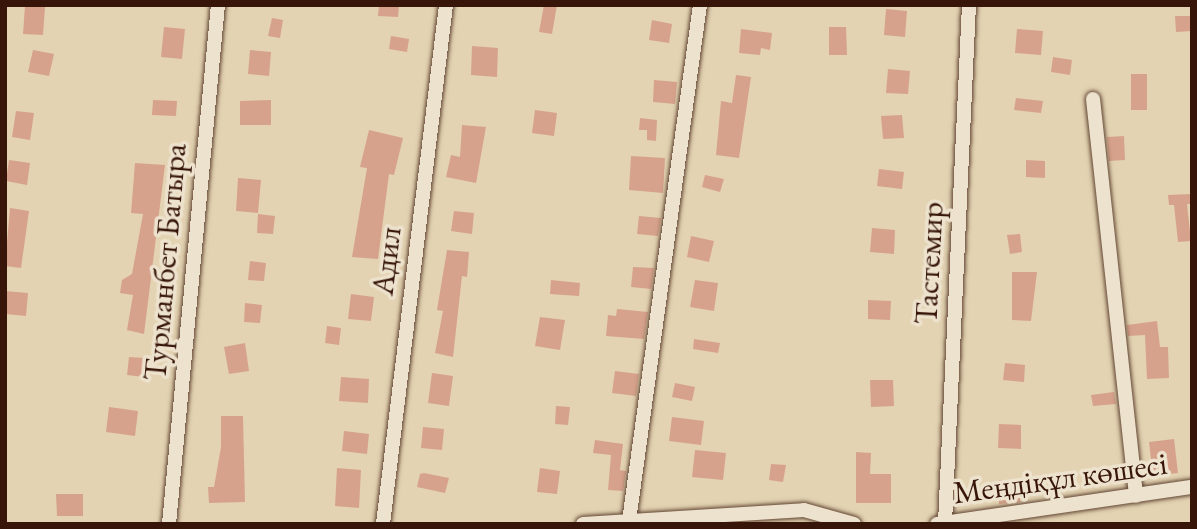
<!DOCTYPE html>
<html>
<head>
<meta charset="utf-8">
<style>
	body { margin:0 }
	#map { position:relative; width:1197px; height:529px; overflow:hidden; background:#e3d3b2; font-family:"EB Garamond",serif }
	div>[style] { position:absolute }
	.building>* { inset:0; background:#d7a28c }
	.roads { filter:drop-shadow(0 0 2px #624533) drop-shadow(0 0 2px #624533) }
	.minor>* { height:14px; margin:-7px; padding:0 7px; transform-origin:7px; border-radius:7px; background:#ede2cd }
	span { translate:-50% -50%; white-space:nowrap; text-align:center; line-height:1.15; -webkit-text-stroke:7px #ede2cd; paint-order:stroke }
	.street-label { font-size:32px; color:#371609 }
	.frame { position:absolute; inset:0; border:7px solid #371609; pointer-events:none }
</style>
</head>
<body>
<div id="map">
	<div class="building">
		<div style="clip-path:polygon(379px 5px,399px 5px,398px 17px,378px 16px)"></div>
		<div style="clip-path:polygon(544px 5px,557px 5px,552px 34px,539px 32px)"></div>
		<div style="clip-path:polygon(25px 6px,45px 7px,43px 35px,23px 34px)"></div>
		<div style="clip-path:polygon(886px 9px,907px 11px,905px 37px,884px 35px)"></div>
		<div style="clip-path:polygon(1175px 16px,1192px 16px,1192px 31px,1176px 32px)"></div>
		<div style="clip-path:polygon(272px 18px,283px 20px,280px 38px,268px 36px)"></div>
		<div style="clip-path:polygon(652px 20px,672px 24px,669px 43px,649px 40px)"></div>
		<div style="clip-path:polygon(164px 27px,185px 29px,182px 59px,161px 57px)"></div>
		<div style="clip-path:polygon(829px 27px,846px 27px,847px 55px,829px 55px)"></div>
		<div style="clip-path:polygon(741px 29px,772px 33px,770px 50px,761px 48px,760px 55px,739px 53px)"></div>
		<div style="clip-path:polygon(1017px 29px,1043px 31px,1041px 55px,1015px 53px)"></div>
		<div style="clip-path:polygon(391px 36px,409px 39px,407px 52px,389px 49px)"></div>
		<div style="clip-path:polygon(472px 46px,498px 48px,497px 77px,471px 75px)"></div>
		<div style="clip-path:polygon(33px 50px,54px 54px,49px 76px,28px 72px)"></div>
		<div style="clip-path:polygon(250px 50px,271px 52px,269px 76px,248px 74px)"></div>
		<div style="clip-path:polygon(1053px 57px,1072px 60px,1070px 75px,1051px 72px)"></div>
		<div style="clip-path:polygon(888px 69px,910px 71px,908px 94px,886px 93px)"></div>
		<div style="clip-path:polygon(1131px 74px,1147px 74px,1147px 110px,1131px 110px)"></div>
		<div style="clip-path:polygon(736px 75px,751px 77px,739px 158px,716px 155px,721px 101px,732px 103px)"></div>
		<div style="clip-path:polygon(654px 80px,677px 82px,675px 104px,653px 102px)"></div>
		<div style="clip-path:polygon(1016px 98px,1043px 101px,1041px 113px,1014px 110px)"></div>
		<div style="clip-path:polygon(153px 100px,177px 101px,176px 116px,152px 115px)"></div>
		<div style="clip-path:polygon(271px 100px,271px 125px,240px 125px,240px 101px)"></div>
		<div style="clip-path:polygon(535px 110px,557px 113px,554px 136px,532px 133px)"></div>
		<div style="clip-path:polygon(16px 111px,34px 113px,30px 140px,12px 137px)"></div>
		<div style="clip-path:polygon(902px 115px,904px 138px,883px 139px,881px 116px)"></div>
		<div style="clip-path:polygon(640px 118px,657px 120px,656px 141px,647px 140px,647px 130px,639px 130px)"></div>
		<div style="clip-path:polygon(462px 125px,486px 127px,476px 183px,446px 177px,451px 155px,460px 157px)"></div>
		<div style="clip-path:polygon(369px 130px,403px 138px,394px 175px,389px 174px,378px 259px,352px 257px,367px 168px,360px 167px)"></div>
		<div style="clip-path:polygon(1124px 136px,1125px 160px,1109px 161px,1107px 137px)"></div>
		<div style="clip-path:polygon(631px 156px,665px 158px,663px 193px,629px 190px)"></div>
		<div style="clip-path:polygon(9px 160px,30px 163px,27px 185px,6px 181px)"></div>
		<div style="clip-path:polygon(1026px 160px,1045px 161px,1045px 178px,1026px 177px)"></div>
		<div style="clip-path:polygon(135px 163px,165px 165px,144px 334px,127px 330px,133px 295px,120px 293px,122px 280px,132px 274px,143px 214px,131px 213px)"></div>
		<div style="clip-path:polygon(879px 169px,904px 172px,902px 189px,877px 186px)"></div>
		<div style="clip-path:polygon(705px 175px,724px 179px,720px 192px,702px 187px)"></div>
		<div style="clip-path:polygon(238px 178px,261px 180px,258px 213px,236px 211px)"></div>
		<div style="clip-path:polygon(1192px 194px,1192px 204px,1187px 204px,1191px 241px,1178px 242px,1174px 205px,1169px 205px,1168px 195px)"></div>
		<div style="clip-path:polygon(10px 208px,29px 211px,21px 268px,5px 266px)"></div>
		<div style="clip-path:polygon(454px 211px,474px 213px,472px 234px,451px 231px)"></div>
		<div style="clip-path:polygon(258px 214px,275px 216px,273px 234px,257px 233px)"></div>
		<div style="clip-path:polygon(639px 216px,661px 218px,658px 236px,637px 234px)"></div>
		<div style="clip-path:polygon(872px 228px,895px 230px,894px 254px,870px 252px)"></div>
		<div style="clip-path:polygon(1020px 234px,1022px 252px,1010px 254px,1007px 235px)"></div>
		<div style="clip-path:polygon(691px 236px,714px 241px,709px 262px,687px 257px)"></div>
		<div style="clip-path:polygon(447px 250px,469px 252px,467px 277px,462px 276px,453px 357px,435px 353px,443px 311px,437px 310px)"></div>
		<div style="clip-path:polygon(250px 261px,266px 263px,264px 281px,248px 280px)"></div>
		<div style="clip-path:polygon(633px 267px,654px 268px,651px 289px,631px 287px)"></div>
		<div style="clip-path:polygon(1012px 272px,1037px 272px,1031px 321px,1012px 320px)"></div>
		<div style="clip-path:polygon(551px 280px,580px 283px,579px 296px,550px 294px)"></div>
		<div style="clip-path:polygon(695px 280px,718px 283px,714px 311px,690px 307px)"></div>
		<div style="clip-path:polygon(5px 291px,28px 293px,26px 316px,5px 314px)"></div>
		<div style="clip-path:polygon(351px 294px,374px 297px,371px 321px,348px 319px)"></div>
		<div style="clip-path:polygon(868px 300px,891px 301px,890px 320px,868px 319px)"></div>
		<div style="clip-path:polygon(245px 303px,262px 305px,260px 323px,244px 322px)"></div>
		<div style="clip-path:polygon(617px 309px,648px 312px,644px 339px,606px 336px,608px 315px,616px 316px)"></div>
		<div style="clip-path:polygon(540px 317px,565px 320px,560px 350px,535px 346px)"></div>
		<div style="clip-path:polygon(1157px 321px,1160px 347px,1168px 347px,1169px 378px,1147px 379px,1145px 335px,1128px 336px,1127px 325px)"></div>
		<div style="clip-path:polygon(327px 326px,341px 328px,339px 345px,325px 343px)"></div>
		<div style="clip-path:polygon(694px 339px,720px 343px,718px 353px,693px 349px)"></div>
		<div style="clip-path:polygon(245px 343px,249px 371px,229px 374px,224px 347px)"></div>
		<div style="clip-path:polygon(129px 357px,145px 358px,144px 377px,127px 375px)"></div>
		<div style="clip-path:polygon(1005px 363px,1025px 365px,1024px 382px,1003px 380px)"></div>
		<div style="clip-path:polygon(615px 371px,639px 374px,636px 396px,612px 393px)"></div>
		<div style="clip-path:polygon(432px 373px,453px 376px,449px 406px,428px 403px)"></div>
		<div style="clip-path:polygon(341px 377px,369px 379px,368px 403px,339px 401px)"></div>
		<div style="clip-path:polygon(870px 380px,893px 380px,894px 406px,871px 407px)"></div>
		<div style="clip-path:polygon(675px 383px,695px 387px,692px 401px,672px 397px)"></div>
		<div style="clip-path:polygon(1114px 392px,1116px 404px,1093px 406px,1091px 395px)"></div>
		<div style="clip-path:polygon(556px 406px,570px 407px,568px 425px,555px 424px)"></div>
		<div style="clip-path:polygon(109px 407px,138px 411px,135px 436px,106px 432px)"></div>
		<div style="clip-path:polygon(221px 416px,243px 416px,245px 502px,209px 503px,208px 487px,214px 487px,221px 447px)"></div>
		<div style="clip-path:polygon(672px 417px,704px 421px,701px 445px,669px 441px)"></div>
		<div style="clip-path:polygon(999px 424px,1021px 425px,1021px 449px,998px 448px)"></div>
		<div style="clip-path:polygon(423px 427px,444px 429px,442px 450px,421px 448px)"></div>
		<div style="clip-path:polygon(344px 431px,369px 434px,367px 454px,342px 451px)"></div>
		<div style="clip-path:polygon(1174px 439px,1178px 473px,1153px 476px,1149px 442px)"></div>
		<div style="clip-path:polygon(595px 440px,623px 444px,620px 470px,626px 471px,623px 491px,608px 490px,611px 455px,593px 453px)"></div>
		<div style="clip-path:polygon(695px 450px,726px 453px,723px 480px,692px 477px)"></div>
		<div style="clip-path:polygon(856px 452px,871px 453px,870px 474px,891px 474px,891px 503px,856px 503px)"></div>
		<div style="clip-path:polygon(771px 464px,786px 465px,783px 482px,769px 480px)"></div>
		<div style="clip-path:polygon(337px 468px,361px 470px,359px 508px,335px 506px)"></div>
		<div style="clip-path:polygon(540px 468px,560px 471px,557px 494px,537px 492px)"></div>
		<div style="clip-path:polygon(424px 473px,449px 478px,445px 493px,417px 487px,420px 474px)"></div>
		<div style="clip-path:polygon(999px 480px,1020px 481px,1020px 502px,999px 504px)"></div>
		<div style="clip-path:polygon(56px 494px,83px 494px,83px 516px,57px 516px)"></div>
	</div>
	<div class="roads">
		<div class="minor">
			<div style="left:1093px;top:99px;width:399px;rotate:83.8deg"></div>
			<div style="left:629px;top:521px;width:521px;rotate:-82.17deg"></div>
			<div style="left:945px;top:523px;width:519px;rotate:-87.35deg"></div>
			<div style="left:169px;top:524px;width:521px;rotate:-84.61deg"></div>
			<div style="left:383px;top:524px;width:523px;rotate:-83.08deg"></div>
			<div style="left:583px;top:524px;width:221px;rotate:-3.6deg"></div>
			<div style="left:804px;top:510px;width:52px;rotate:15.6deg"></div>
			<div style="left:937px;top:524px;width:258px;rotate:-8.3deg"></div>
		</div>
	</div>
	<div class="street-label">
		<span style="left:386px;top:261px;rotate:-83deg">Адил</span>
		<span style="left:165px;top:262px;rotate:-85deg">Турманбет Батыра</span>
		<span style="left:929px;top:263px;rotate:-87deg">Тастемир</span>
		<span style="left:1060px;top:478px;rotate:-8deg">Меңдіқұл көшесі</span>
	</div>
	<div class="frame"></div>
</div>
</body>
</html>
